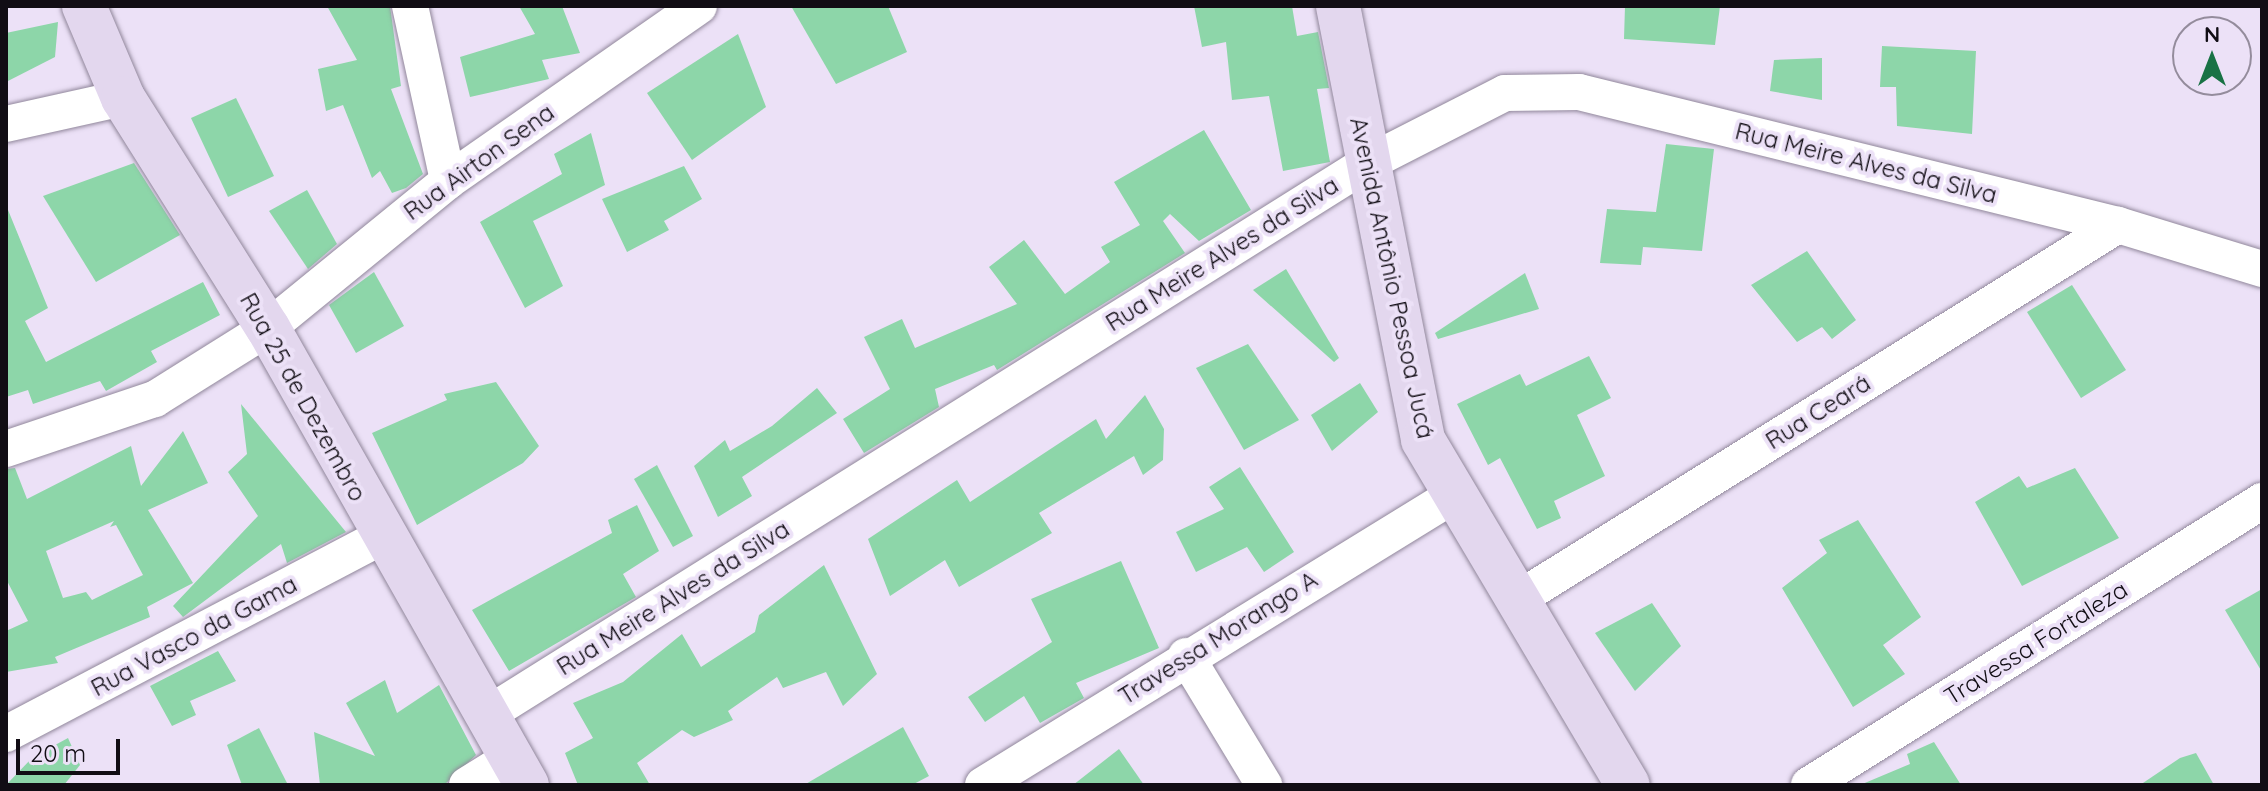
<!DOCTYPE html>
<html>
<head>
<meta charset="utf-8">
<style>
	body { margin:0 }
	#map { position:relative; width:2268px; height:791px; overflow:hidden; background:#ece1f7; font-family:Quicksand,sans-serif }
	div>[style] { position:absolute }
	.building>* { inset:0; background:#8dd6a9 }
	.roads { filter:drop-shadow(0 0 2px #91879b) drop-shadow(0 0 2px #91879b) }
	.street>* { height:36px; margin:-18px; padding:0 18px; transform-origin:18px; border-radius:18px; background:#fff }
	.secondary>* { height:44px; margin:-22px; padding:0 22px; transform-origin:22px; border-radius:22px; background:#e3d7ee }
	span { translate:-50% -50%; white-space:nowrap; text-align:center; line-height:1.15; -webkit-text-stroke:8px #ece1f7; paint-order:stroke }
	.street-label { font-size:24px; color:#110d14 }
	.frame { position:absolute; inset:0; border:8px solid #110d14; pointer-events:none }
	.north { position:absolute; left:2172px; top:16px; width:80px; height:80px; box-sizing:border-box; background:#ece1f7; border:2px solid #948c9c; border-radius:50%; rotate:0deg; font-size:22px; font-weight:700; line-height:32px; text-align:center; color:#110d14 }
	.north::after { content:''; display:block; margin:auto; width:28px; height:36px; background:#197245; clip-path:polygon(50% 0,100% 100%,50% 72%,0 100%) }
	.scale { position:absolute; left:16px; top:739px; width:104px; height:36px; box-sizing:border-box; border:4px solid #110d14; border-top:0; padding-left:10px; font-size:24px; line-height:28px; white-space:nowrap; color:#110d14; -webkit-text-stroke:6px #ece1f7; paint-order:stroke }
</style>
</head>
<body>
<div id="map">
	<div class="building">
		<div style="clip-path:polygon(327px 6px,390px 6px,401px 86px,391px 89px,423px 174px,406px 188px,392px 193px,380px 171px,372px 178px,343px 105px,326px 111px,318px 69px,357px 60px)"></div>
		<div style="clip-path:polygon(519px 6px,562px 6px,580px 53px,542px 60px,549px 79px,470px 97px,460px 57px,535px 34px)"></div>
		<div style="clip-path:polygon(791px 6px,888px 6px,907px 52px,836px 84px)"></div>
		<div style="clip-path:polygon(1194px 6px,1292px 6px,1297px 36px,1318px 32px,1329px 88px,1317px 89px,1330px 162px,1283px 171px,1269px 96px,1232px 100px,1226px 42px,1202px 47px)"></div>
		<div style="clip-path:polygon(1625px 6px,1720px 6px,1715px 45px,1624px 39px)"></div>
		<div style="clip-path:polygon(58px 22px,55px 57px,6px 82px,6px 33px)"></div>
		<div style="clip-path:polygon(738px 34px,766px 107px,692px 160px,647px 93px)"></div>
		<div style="clip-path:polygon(1882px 46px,1976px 51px,1972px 134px,1897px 126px,1896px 87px,1880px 87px)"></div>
		<div style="clip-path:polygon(1822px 58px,1822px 100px,1770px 91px,1774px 60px)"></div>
		<div style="clip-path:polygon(236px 98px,274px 176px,228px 197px,191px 118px)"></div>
		<div style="clip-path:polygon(1204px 130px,1251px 210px,1199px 241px,1170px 214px,1163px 221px,1185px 253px,997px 370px,994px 365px,935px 389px,939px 407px,864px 453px,843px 419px,890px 389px,864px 337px,902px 319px,915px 348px,1017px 304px,989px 267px,1024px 240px,1065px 294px,1110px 262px,1101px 247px,1140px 225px,1114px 182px)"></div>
		<div style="clip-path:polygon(591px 133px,605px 185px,533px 221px,563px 286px,525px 308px,480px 222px,562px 174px,554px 154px)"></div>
		<div style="clip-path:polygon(1666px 144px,1714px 149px,1702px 251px,1643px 247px,1641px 265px,1600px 263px,1607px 209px,1656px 212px)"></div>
		<div style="clip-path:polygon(134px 163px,180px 235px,96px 282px,43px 196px)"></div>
		<div style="clip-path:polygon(684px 166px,702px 199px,664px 221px,669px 230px,627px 252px,602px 199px)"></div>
		<div style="clip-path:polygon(307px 190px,337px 244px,308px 269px,269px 211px)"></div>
		<div style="clip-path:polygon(6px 205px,48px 308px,25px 321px,46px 362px,203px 282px,220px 315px,151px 351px,157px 362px,106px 391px,100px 381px,33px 404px,28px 390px,6px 397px)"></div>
		<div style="clip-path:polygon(1807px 251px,1856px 320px,1832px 339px,1822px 327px,1797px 342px,1751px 285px)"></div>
		<div style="clip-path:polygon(1286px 269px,1339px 358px,1334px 362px,1253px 290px)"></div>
		<div style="clip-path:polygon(374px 272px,404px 326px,356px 353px,329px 305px)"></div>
		<div style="clip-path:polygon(1525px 273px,1539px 309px,1438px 339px,1435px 333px)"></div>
		<div style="clip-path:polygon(2072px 285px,2126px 370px,2081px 398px,2027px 312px)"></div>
		<div style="clip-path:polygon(1248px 344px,1299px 420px,1244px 450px,1196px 368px)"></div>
		<div style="clip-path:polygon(1589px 356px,1611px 398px,1577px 415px,1605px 476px,1554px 501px,1561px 518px,1537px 529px,1500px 458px,1488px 465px,1457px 404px,1520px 374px,1526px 386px)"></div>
		<div style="clip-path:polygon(496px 382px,539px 446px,523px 463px,417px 525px,372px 433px,447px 400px,444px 394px)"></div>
		<div style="clip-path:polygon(1360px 383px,1378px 412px,1332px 451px,1311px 415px)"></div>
		<div style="clip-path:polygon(817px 388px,837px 413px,742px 477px,752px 496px,718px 517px,694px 466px,725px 440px,730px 451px,772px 426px)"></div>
		<div style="clip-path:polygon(1145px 395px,1164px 429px,1163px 460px,1143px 475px,1134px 456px,1039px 513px,1052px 533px,959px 587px,945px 560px,890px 596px,868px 539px,957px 480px,970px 502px,1096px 419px,1106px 439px)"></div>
		<div style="clip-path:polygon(241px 404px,346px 532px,287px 563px,281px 544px,183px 617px,173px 606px,258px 516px,228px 472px,247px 454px)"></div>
		<div style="clip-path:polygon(evenodd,183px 431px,208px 483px,148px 510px,193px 583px,147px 607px,150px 617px,55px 657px,58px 663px,6px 672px,6px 631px,28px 621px,6px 579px,6px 469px,15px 468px,27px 499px,131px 446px,141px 486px,183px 431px,114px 521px,110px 527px,116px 525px,143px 575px,92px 600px,86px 592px,63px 598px,46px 551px,114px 521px)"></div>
		<div style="clip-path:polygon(657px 465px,693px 536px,673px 547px,634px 479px)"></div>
		<div style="clip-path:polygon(1240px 467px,1294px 552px,1264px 572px,1247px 547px,1196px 572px,1176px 532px,1224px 509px,1209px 487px)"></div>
		<div style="clip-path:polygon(2075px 468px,2119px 538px,2022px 586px,1975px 502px,2019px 476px,2027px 488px)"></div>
		<div style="clip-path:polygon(637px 505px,659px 551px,623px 574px,636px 597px,509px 671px,472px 610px,612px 533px,608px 520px)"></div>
		<div style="clip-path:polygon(1858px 520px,1921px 617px,1883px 645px,1905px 674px,1853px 707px,1782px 588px,1827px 553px,1819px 540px)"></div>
		<div style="clip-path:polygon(1121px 561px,1159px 648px,1076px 683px,1084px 698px,1040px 723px,1024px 696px,985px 722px,968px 697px,1052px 642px,1031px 599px)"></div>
		<div style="clip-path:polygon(824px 565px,877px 674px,843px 706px,826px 672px,783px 688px,777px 677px,728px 711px,733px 720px,694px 737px,682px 730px,637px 763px,650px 785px,578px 785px,565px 753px,593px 738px,573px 703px,623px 682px,682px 634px,701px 667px,755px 632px,759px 615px)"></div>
		<div style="clip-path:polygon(2262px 589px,2262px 672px,2225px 610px)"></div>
		<div style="clip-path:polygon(1652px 603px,1681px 646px,1635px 691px,1595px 633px)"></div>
		<div style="clip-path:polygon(218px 651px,236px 681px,190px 701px,196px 715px,172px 726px,150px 686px)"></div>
		<div style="clip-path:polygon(385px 680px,397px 713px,439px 685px,476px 755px,444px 785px,320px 785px,314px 732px,375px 756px,346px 703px)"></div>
		<div style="clip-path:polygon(903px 727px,929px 776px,912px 785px,804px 785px)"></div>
		<div style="clip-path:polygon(259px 728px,288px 785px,242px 785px,227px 745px)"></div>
		<div style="clip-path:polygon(68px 738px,80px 765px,64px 785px,6px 785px,33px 757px)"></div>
		<div style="clip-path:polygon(1934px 742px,1961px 785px,1860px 785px,1910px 764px,1907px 754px)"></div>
		<div style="clip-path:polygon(1119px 749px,1144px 785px,1073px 785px)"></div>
		<div style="clip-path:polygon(2196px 753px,2214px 785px,2140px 785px,2180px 758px)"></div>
	</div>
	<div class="roads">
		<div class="street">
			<div style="left:410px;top:6px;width:179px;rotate:77.7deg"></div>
			<div style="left:6px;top:124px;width:120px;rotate:-12.5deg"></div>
			<div style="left:6px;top:449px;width:157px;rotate:-18.6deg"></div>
			<div style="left:155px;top:399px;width:133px;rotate:-32.1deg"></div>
			<div style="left:268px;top:328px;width:232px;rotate:-39.2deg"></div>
			<div style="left:448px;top:181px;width:306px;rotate:-34.9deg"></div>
			<div style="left:1518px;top:599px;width:707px;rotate:-31.94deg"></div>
			<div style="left:1186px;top:656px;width:151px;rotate:58.8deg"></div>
			<div style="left:488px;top:714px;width:1036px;rotate:-32.06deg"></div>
			<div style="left:1366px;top:164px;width:156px;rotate:-27.1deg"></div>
			<div style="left:1505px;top:93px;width:74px;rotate:-0.8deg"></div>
			<div style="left:1579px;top:92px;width:555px;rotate:13.86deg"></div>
			<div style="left:2118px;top:225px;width:151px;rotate:17deg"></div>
			<div style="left:6px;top:734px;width:424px;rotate:-27.7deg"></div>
			<div style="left:467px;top:785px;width:53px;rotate:-31.9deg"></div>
			<div style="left:983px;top:785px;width:553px;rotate:-31.62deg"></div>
			<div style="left:1809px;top:785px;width:535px;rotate:-32.08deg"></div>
		</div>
		<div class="secondary">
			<div style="left:84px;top:6px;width:100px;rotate:67deg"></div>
			<div style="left:123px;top:98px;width:272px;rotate:57.8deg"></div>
			<div style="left:268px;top:328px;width:525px;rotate:60.46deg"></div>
			<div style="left:1338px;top:6px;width:442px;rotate:78.9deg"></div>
			<div style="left:1423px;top:440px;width:401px;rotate:59.3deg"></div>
		</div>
	</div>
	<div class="street-label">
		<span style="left:479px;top:162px;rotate:-36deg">Rua Airton Sena</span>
		<span style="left:1866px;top:163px;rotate:14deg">Rua Meire Alves da Silva</span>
		<span style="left:1222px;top:254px;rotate:-32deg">Rua Meire Alves da Silva</span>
		<span style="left:1392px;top:278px;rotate:78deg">Avenida Antônio Pessoa Jucá</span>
		<span style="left:303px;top:397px;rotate:61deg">Rua 25 de Dezembro</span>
		<span style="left:1818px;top:412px;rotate:-32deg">Rua Ceará</span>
		<span style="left:673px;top:598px;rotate:-32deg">Rua Meire Alves da Silva</span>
		<span style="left:194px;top:636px;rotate:-28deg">Rua Vasco da Gama</span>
		<span style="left:1218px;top:638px;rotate:-32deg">Travessa Morango A</span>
		<span style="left:2036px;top:643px;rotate:-32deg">Travessa Fortaleza</span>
	</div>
	<div class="frame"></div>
	<div class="north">N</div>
	<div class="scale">20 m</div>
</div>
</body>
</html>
